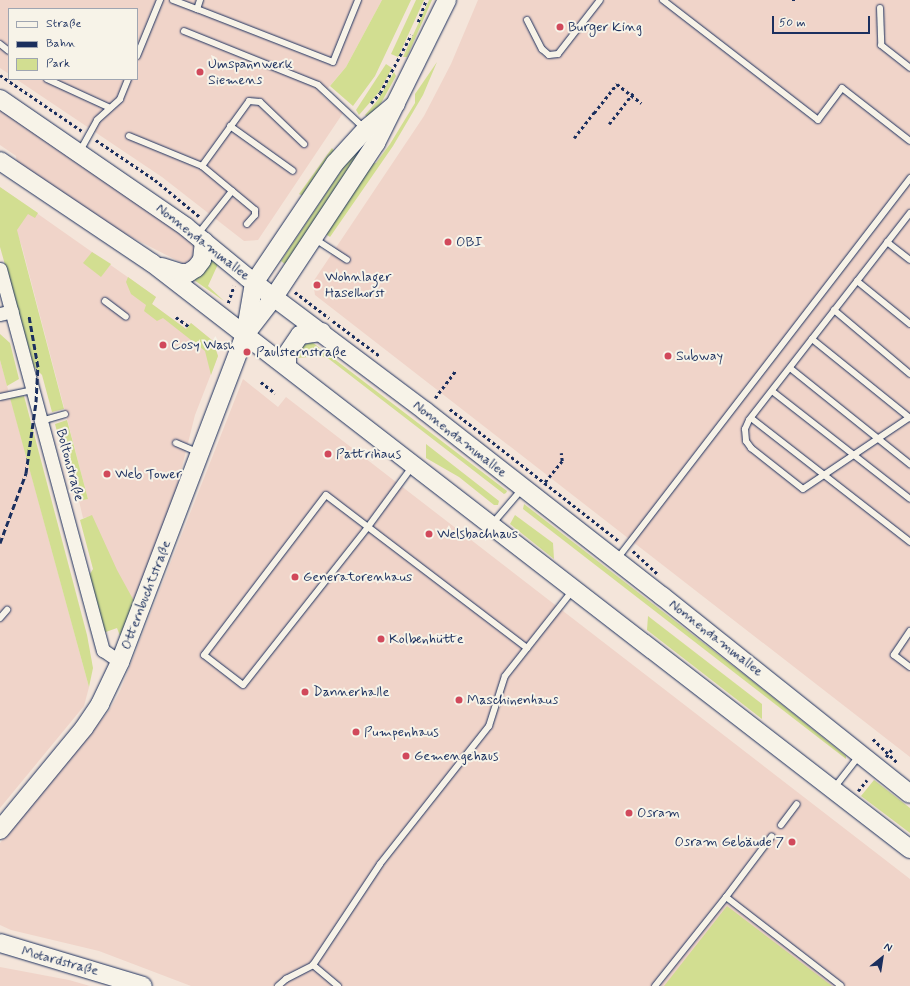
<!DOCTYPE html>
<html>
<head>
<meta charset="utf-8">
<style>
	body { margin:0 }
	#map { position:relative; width:910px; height:986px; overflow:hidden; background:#f4e5da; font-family:Mynerve,sans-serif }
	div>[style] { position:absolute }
	.built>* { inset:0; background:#f0d4c9 }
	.green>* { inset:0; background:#d2de91 }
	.path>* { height:2.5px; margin-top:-1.25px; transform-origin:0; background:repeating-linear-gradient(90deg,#1b2f5e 0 3px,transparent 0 6px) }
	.roads { filter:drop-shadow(0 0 1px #1b2f5e) drop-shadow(0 0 1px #1b2f5e) }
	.lane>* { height:6px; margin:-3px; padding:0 3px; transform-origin:3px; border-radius:3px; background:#f7f3e8 }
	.street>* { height:13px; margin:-6.5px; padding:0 6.5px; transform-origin:6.5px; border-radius:6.5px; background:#f7f3e8 }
	.secondary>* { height:18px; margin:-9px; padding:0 9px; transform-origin:9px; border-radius:9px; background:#f7f3e8 }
	.rail>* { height:3px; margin-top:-1.5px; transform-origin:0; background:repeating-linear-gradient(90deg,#1b2f5e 0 6px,transparent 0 9px) }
	.dots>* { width:11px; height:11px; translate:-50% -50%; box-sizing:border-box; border:2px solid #f7f3e8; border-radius:50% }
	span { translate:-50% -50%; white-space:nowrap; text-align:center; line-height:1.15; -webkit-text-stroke:4px #f7f3e8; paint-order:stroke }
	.poi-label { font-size:14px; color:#1b2f5e }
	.left { translate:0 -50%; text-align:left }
	.right { translate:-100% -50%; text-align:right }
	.street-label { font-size:14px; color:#1b2f5e }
	.legend { position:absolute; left:8px; top:8px; width:130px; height:72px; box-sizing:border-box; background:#f7f3e8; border:1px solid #9fa5b1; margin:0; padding:5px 7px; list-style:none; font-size:12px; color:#1b2f5e }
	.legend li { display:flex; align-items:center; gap:8px; height:20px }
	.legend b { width:20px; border:1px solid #9fa5b1 }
	.north { position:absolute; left:862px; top:938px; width:40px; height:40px; -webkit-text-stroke:3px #f7f3e8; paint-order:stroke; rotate:30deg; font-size:11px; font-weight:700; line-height:16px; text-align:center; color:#1b2f5e }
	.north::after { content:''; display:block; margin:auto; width:14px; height:18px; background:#1b2f5e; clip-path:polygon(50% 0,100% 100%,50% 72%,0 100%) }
	.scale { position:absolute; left:772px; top:16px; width:98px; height:18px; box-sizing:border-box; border:2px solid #1b2f5e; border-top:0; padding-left:5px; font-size:12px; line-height:14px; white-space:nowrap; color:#1b2f5e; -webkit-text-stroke:3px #f7f3e8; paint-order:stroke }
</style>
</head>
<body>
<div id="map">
	<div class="built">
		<div style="clip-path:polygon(0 0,382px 0,346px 67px,322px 95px,343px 113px,258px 240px,244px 241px,162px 177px,16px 79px,137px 79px,137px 9px,9px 9px,9px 74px,0 68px)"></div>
		<div style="clip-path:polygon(478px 0,910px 0,910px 757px,315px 295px,313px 282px,424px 116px,451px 64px)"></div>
		<div style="clip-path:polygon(0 107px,184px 233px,196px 247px,191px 261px,185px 264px,178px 261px,106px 224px,17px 165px,16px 156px,0 145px)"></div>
		<div style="clip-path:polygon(1px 188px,156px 297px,152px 304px,186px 329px,191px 323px,213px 341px,218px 356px,195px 415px,176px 491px,123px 631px,92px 516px,83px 518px,79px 501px,88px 499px,22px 247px)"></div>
		<div style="clip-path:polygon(0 360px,89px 687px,84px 706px,0 808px)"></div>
		<div style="clip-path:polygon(243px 379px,278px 407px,286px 397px,910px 879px,910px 986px,191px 986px,99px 951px,11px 930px,0 925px,0 843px,110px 709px,120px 691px)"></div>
		<div style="clip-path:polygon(0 967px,69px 980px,90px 986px,0 986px)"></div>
	</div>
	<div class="green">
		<div style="clip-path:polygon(382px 0,411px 0,375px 76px,353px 106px,330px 86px,346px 67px)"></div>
		<div style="clip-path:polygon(416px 0,424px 0,398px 57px,391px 54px)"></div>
		<div style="clip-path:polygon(429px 0,432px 0,407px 57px,403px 57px)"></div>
		<div style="clip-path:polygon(437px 62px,423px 95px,393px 146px,330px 237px,324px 233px,370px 164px,376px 163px,390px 144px,415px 103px,415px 94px)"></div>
		<div style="clip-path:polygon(386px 64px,392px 68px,379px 92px,359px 115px,356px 110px)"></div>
		<div style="clip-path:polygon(394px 72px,396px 76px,380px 105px,368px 118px,365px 115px,377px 101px)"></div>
		<div style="clip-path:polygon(369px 138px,286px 265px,281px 261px,351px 156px)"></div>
		<div style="clip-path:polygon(332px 148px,334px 151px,303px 196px,299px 194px)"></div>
		<div style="clip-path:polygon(0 187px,38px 213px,35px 218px,28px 214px,17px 230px,64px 409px,52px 412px,42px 375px,34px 367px,0 247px)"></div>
		<div style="clip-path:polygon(92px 252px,111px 264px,101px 277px,83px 263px)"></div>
		<div style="clip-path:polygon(210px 257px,219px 262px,208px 286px,224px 301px,194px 280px)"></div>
		<div style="clip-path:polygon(128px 277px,156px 297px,152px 304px,186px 329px,191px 323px,213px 341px,218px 356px,211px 375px,205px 351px,163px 318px,157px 321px,144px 311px,146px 305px,131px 294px,126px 282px)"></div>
		<div style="clip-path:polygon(0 334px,10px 343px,19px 379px,7px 386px,0 360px)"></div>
		<div style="clip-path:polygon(312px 342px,507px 491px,506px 493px,504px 494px,329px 359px,321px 356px,297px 358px,297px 353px,304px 345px)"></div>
		<div style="clip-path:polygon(24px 396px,87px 635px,93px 668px,89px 687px,10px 398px)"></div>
		<div style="clip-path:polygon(67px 420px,88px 499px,79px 501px,75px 500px,55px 424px)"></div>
		<div style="clip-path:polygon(426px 444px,499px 501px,498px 505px,494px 505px,459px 477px,426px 458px)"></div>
		<div style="clip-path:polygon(524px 504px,746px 676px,846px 756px,846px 759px,523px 509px)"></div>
		<div style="clip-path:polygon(92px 515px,117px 570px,134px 601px,120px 636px,117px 628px,103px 633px,88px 577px,93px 569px,80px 520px)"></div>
		<div style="clip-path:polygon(515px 515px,553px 543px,554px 559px,510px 524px)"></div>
		<div style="clip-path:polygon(648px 616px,762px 704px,762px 719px,647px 630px)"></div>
		<div style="clip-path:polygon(874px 780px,910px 808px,910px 833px,861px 796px)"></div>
		<div style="clip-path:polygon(727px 906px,832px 986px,664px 986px)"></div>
	</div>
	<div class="path">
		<div style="left:792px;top:0;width:3px"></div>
		<div style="left:418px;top:22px;width:23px;rotate:-70deg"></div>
		<div style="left:0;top:75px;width:99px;rotate:34.3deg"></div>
		<div style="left:371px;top:103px;width:13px;rotate:-48deg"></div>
		<div style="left:380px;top:93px;width:66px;rotate:-61.9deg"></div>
		<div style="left:594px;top:113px;width:37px;rotate:-52deg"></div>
		<div style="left:617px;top:84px;width:31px;rotate:38deg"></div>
		<div style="left:609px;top:124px;width:39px;rotate:-52deg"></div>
		<div style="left:574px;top:138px;width:33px;rotate:-52deg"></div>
		<div style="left:96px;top:140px;width:71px;rotate:34.1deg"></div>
		<div style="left:155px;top:180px;width:58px;rotate:39.4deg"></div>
		<div style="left:295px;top:292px;width:43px;rotate:37.4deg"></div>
		<div style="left:228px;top:303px;width:18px;rotate:-71deg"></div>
		<div style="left:176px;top:317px;width:17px;rotate:36deg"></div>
		<div style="left:333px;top:321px;width:59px;rotate:36.7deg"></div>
		<div style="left:261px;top:382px;width:18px;rotate:38deg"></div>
		<div style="left:435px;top:398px;width:34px;rotate:-53deg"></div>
		<div style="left:450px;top:409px;width:214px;rotate:38deg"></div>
		<div style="left:545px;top:482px;width:27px;rotate:-51deg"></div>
		<div style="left:562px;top:461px;width:8px;rotate:-97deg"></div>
		<div style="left:633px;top:551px;width:33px;rotate:43deg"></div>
		<div style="left:873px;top:739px;width:35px;rotate:44deg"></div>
		<div style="left:886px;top:757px;width:10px;rotate:-53deg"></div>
		<div style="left:858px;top:791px;width:14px;rotate:-51deg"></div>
	</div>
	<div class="roads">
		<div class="lane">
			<div style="left:173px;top:0;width:26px;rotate:21deg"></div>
			<div style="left:200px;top:0;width:9px;rotate:108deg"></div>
			<div style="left:197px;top:9px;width:146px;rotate:21.3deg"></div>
			<div style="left:333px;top:62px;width:67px;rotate:-68deg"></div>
			<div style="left:663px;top:0;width:196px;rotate:37.7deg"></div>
			<div style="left:818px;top:120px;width:40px;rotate:-53deg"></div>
			<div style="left:842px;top:88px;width:86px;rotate:37.9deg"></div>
			<div style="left:880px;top:8px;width:37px;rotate:88deg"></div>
			<div style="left:881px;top:45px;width:37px;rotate:38deg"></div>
			<div style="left:527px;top:20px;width:33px;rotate:63deg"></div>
			<div style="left:542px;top:49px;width:9px;rotate:41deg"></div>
			<div style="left:549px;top:55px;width:9px;rotate:-6deg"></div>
			<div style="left:558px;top:54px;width:68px;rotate:-52.1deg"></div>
			<div style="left:184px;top:31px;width:144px;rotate:21.9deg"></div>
			<div style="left:318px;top:85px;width:63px;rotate:43.1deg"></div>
			<div style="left:0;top:44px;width:11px;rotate:38deg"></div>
			<div style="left:137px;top:56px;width:61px;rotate:-67.7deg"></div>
			<div style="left:47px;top:79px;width:69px;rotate:24.7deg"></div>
			<div style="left:230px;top:126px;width:77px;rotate:35.5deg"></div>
			<div style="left:129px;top:136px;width:79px;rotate:22.3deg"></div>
			<div style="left:202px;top:166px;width:69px;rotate:39.7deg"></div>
			<div style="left:255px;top:210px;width:5px;rotate:90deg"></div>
			<div style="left:255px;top:215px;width:12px;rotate:132deg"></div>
			<div style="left:80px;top:151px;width:35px;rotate:-61deg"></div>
			<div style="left:97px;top:120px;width:31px;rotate:-42deg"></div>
			<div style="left:120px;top:99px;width:22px;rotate:-68deg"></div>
			<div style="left:202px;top:166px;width:80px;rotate:-54.1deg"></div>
			<div style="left:249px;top:101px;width:11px;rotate:5deg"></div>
			<div style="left:260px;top:102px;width:61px;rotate:43.7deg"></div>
			<div style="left:910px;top:213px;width:262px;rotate:127.9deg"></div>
			<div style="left:749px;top:420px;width:10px;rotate:114deg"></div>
			<div style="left:745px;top:429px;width:12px;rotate:85deg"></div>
			<div style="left:746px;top:441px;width:9px;rotate:54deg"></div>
			<div style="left:751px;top:448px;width:66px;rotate:38.3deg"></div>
			<div style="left:803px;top:489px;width:129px;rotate:-33.9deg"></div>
			<div style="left:198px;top:234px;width:55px;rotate:-51.7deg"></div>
			<div style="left:315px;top:239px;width:38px;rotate:33deg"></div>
			<div style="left:887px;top:242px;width:29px;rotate:38deg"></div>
			<div style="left:857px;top:281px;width:68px;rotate:39.1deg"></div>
			<div style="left:105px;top:301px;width:26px;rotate:37deg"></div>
			<div style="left:834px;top:310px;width:99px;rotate:40.1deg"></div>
			<div style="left:812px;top:339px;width:126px;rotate:38.9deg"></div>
			<div style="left:790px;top:368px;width:154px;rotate:38.7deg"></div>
			<div style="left:772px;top:391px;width:175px;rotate:38deg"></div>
			<div style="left:0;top:397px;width:34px;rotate:-12deg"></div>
			<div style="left:751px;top:418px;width:202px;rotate:37.9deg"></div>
			<div style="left:41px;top:421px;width:25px;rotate:-16deg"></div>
			<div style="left:176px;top:443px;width:25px;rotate:23deg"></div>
			<div style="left:412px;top:467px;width:74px;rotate:126.3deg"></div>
			<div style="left:368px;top:527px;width:201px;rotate:128.3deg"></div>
			<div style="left:243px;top:685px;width:49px;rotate:-142.4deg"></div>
			<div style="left:204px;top:655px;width:201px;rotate:-52.7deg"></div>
			<div style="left:326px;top:495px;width:53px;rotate:37.3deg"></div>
			<div style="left:368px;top:527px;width:200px;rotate:37.3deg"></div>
			<div style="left:493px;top:523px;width:45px;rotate:-49.5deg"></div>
			<div style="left:617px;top:559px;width:481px;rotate:-52.4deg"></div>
			<div style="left:0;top:618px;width:11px;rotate:-49deg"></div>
			<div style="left:910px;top:631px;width:29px;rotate:124deg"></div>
			<div style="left:894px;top:655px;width:20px;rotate:37deg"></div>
			<div style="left:834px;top:788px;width:41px;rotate:-52deg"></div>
			<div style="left:781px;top:825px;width:26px;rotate:-53deg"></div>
			<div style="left:726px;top:897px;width:76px;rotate:-53deg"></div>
			<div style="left:278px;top:986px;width:11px;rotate:-41deg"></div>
			<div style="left:286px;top:979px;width:30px;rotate:-27deg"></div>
			<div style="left:338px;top:986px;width:33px;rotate:-140deg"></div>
			<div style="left:313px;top:965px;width:121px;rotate:-56.4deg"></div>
			<div style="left:380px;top:864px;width:176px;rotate:-51.7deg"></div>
			<div style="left:489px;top:726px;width:52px;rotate:-72.3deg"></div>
			<div style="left:505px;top:676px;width:110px;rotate:-51.7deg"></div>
			<div style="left:655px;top:986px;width:114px;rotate:-51.4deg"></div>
			<div style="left:726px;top:897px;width:145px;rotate:37.7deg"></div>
		</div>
		<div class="street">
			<div style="left:0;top:269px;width:395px;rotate:74.9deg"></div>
			<div style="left:103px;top:650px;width:21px;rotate:35deg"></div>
			<div style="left:0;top:314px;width:12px;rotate:-14deg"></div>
		</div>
		<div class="secondary">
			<div style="left:0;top:99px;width:226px;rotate:34.5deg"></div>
			<div style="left:186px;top:227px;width:80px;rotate:39.4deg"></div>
			<div style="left:248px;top:278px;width:221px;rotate:36.9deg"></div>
			<div style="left:425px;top:411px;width:301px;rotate:38deg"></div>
			<div style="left:662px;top:596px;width:317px;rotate:38.6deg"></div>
			<div style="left:0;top:161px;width:183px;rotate:33.9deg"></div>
			<div style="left:152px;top:263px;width:958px;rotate:37.71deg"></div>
			<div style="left:162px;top:267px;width:20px;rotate:18deg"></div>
			<div style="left:181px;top:273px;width:7px"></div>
			<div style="left:188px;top:273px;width:9px;rotate:-32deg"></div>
			<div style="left:196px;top:268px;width:10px;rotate:-53deg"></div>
			<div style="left:202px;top:260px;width:19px;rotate:-84deg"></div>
			<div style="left:247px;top:332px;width:44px;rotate:-52.4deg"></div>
			<div style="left:274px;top:297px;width:185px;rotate:-56.5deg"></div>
			<div style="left:376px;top:143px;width:160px;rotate:-63.6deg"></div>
			<div style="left:287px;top:366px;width:12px;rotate:-90deg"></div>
			<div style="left:287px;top:354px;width:23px;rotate:-56deg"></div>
			<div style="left:300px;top:335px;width:22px;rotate:-8deg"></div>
			<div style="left:0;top:830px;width:132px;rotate:-50.5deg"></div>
			<div style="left:84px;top:728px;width:29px;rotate:-56deg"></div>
			<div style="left:100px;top:704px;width:47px;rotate:-64.5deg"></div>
			<div style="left:120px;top:662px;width:350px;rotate:-69.1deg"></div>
			<div style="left:245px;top:335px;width:53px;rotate:-80.2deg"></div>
			<div style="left:254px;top:283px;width:145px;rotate:-56deg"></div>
			<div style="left:335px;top:163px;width:46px;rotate:-47.6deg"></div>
			<div style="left:366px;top:129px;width:39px;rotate:-40deg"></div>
			<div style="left:0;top:943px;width:149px;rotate:16.7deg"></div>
		</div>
	</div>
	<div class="rail">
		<div style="left:0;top:543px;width:75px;rotate:-69.6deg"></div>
		<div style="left:26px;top:473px;width:72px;rotate:-82deg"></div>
		<div style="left:36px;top:402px;width:35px;rotate:-87deg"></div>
		<div style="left:38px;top:367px;width:52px;rotate:-100deg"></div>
	</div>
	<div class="dots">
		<div style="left:560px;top:27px;background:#d1495b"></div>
		<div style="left:200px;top:72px;background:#d1495b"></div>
		<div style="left:448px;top:242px;background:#d1495b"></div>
		<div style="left:317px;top:285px;background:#d1495b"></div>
		<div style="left:163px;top:345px;background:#d1495b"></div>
		<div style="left:247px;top:352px;background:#d1495b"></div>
		<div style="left:668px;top:356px;background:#d1495b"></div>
		<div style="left:328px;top:454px;background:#d1495b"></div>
		<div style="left:107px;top:474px;background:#d1495b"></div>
		<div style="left:429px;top:534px;background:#d1495b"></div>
		<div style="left:295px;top:577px;background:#d1495b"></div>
		<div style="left:381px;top:639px;background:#d1495b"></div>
		<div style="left:305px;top:692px;background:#d1495b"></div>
		<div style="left:459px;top:700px;background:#d1495b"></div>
		<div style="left:356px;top:732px;background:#d1495b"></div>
		<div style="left:406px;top:756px;background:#d1495b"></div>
		<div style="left:629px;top:813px;background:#d1495b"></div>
		<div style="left:792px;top:842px;background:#d1495b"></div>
	</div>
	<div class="poi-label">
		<span class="left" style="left:568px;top:27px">Burger King</span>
		<span class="left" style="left:208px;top:72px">Umspannwerk<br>Siemens</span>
		<span class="left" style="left:456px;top:242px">OBI</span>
		<span class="left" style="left:325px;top:285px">Wohnlager<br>Haselhorst</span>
		<span class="left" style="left:171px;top:345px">Cosy Wash</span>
		<span class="left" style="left:256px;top:352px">Paulsternstraße</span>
		<span class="left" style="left:676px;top:356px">Subway</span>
		<span class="left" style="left:336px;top:454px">Pattrihaus</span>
		<span class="left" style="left:115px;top:474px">Web Tower</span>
		<span class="left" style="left:437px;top:534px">Welsbachhaus</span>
		<span class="left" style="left:303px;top:577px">Generatorenhaus</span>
		<span class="left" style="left:389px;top:639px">Kolbenhütte</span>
		<span class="left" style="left:313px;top:692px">Dannerhalle</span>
		<span class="left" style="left:467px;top:700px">Maschinenhaus</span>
		<span class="left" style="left:364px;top:732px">Pumpenhaus</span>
		<span class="left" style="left:414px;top:756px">Gemengehaus</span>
		<span class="left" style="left:637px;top:813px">Osram</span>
		<span class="right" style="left:784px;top:842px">Osram Gebäude 7</span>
	</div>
	<div class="street-label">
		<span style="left:203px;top:242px;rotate:38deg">Nonnendammallee</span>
		<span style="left:460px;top:439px;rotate:38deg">Nonnendammallee</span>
		<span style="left:70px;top:465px;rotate:75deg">Boltonstraße</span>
		<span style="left:146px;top:595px;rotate:-69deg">Otternbuchtstraße</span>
		<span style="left:716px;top:638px;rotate:38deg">Nonnendammallee</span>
		<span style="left:60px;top:961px;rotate:15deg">Motardstraße</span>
	</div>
	<ul class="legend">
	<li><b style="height:5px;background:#f7f3e8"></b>Straße</li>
	<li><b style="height:5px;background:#1b2f5e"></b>Bahn</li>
	<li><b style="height:11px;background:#d2de91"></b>Park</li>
	</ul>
	<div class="north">N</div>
	<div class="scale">50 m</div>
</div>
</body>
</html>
